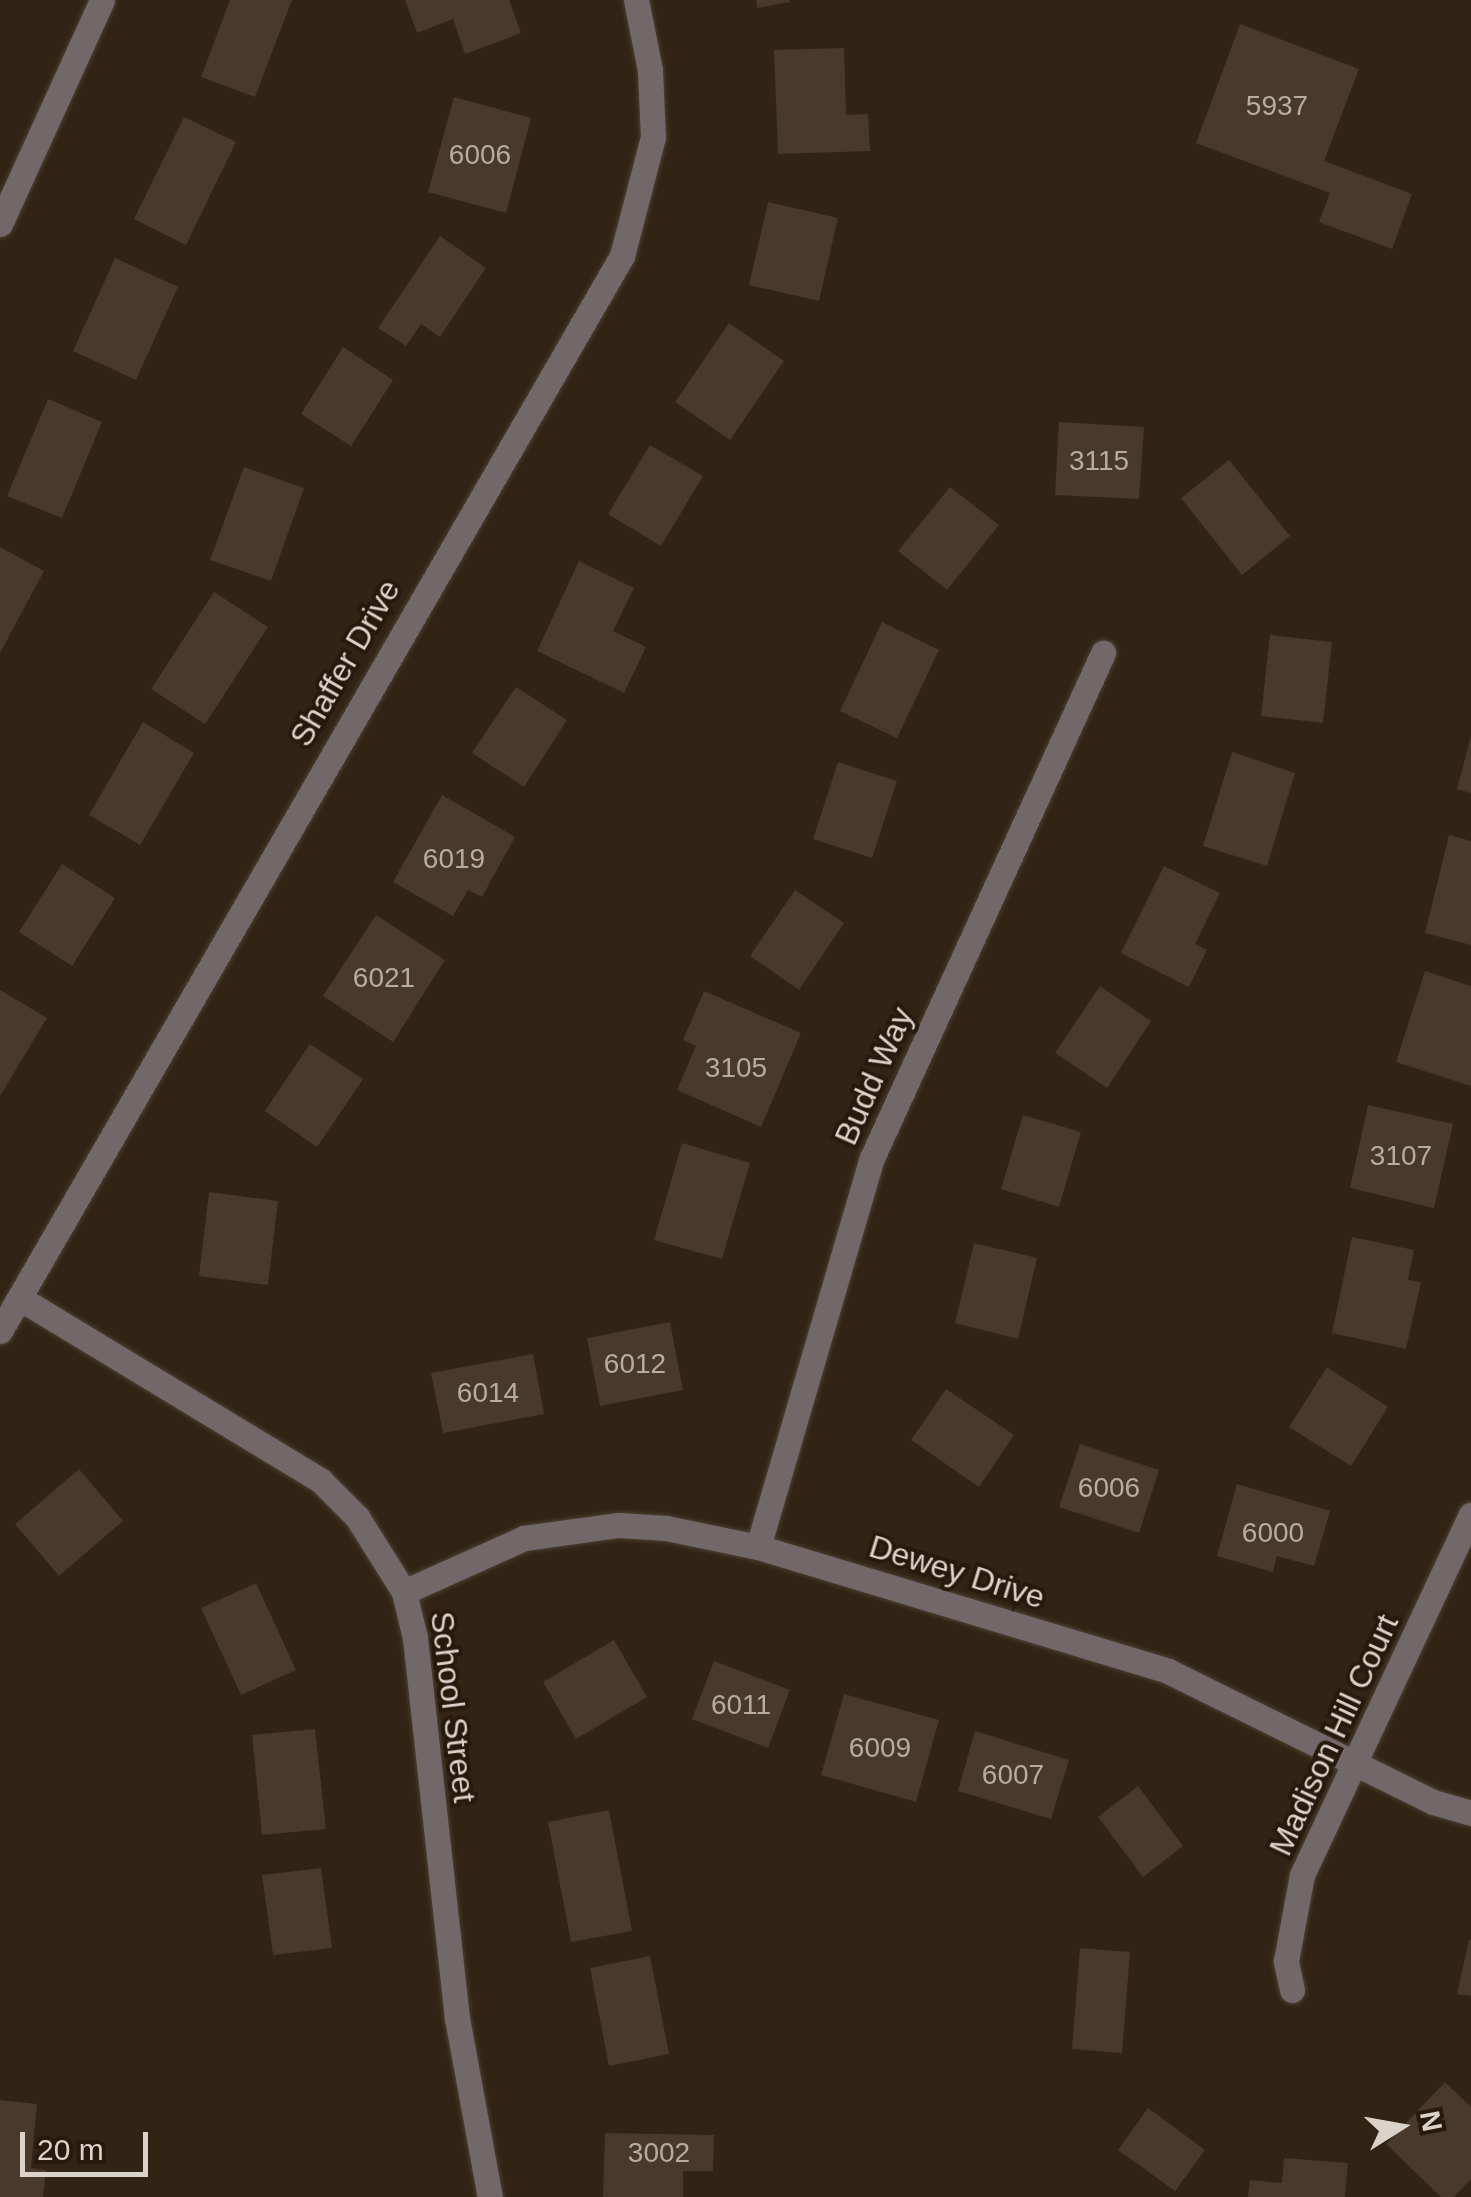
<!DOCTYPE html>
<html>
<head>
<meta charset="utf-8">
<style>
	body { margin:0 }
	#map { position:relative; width:1471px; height:2197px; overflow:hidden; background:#312415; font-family:Arial,sans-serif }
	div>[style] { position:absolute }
	.building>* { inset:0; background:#48392a }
	.roads { filter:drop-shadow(0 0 2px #4c4032) drop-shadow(0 0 2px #4c4032) }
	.minor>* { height:25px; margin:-12.5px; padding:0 12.5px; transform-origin:12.5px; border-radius:12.5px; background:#736869 }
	span { translate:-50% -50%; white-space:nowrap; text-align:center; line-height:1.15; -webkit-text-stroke:8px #271a0c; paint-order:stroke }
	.number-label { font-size:28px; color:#b6aca1 }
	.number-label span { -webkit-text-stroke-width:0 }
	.street-label { font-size:32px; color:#dbd2c9 }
	.north { position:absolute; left:1351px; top:2077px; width:100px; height:100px; -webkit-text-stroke:8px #271a0c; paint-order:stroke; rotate:79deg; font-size:28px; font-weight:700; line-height:40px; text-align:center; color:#dbd2c9 }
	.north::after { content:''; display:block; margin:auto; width:35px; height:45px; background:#dbd2c9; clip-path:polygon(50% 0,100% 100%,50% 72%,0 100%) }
	.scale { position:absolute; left:20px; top:2132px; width:128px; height:45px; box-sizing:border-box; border:5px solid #dbd2c9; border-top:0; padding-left:12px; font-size:30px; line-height:35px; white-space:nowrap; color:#dbd2c9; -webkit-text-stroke:8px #271a0c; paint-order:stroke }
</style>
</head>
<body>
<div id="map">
	<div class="building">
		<div style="clip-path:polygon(230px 0,292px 0,255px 97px,201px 77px)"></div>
		<div style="clip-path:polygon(405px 0,509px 0,521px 33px,465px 54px,453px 19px,417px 33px)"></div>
		<div style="clip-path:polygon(756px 0,789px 0,790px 2px,757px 8px)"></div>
		<div style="clip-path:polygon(1240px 24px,1359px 69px,1324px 161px,1412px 194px,1392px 249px,1319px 222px,1330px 193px,1196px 143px)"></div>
		<div style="clip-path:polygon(844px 48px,846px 115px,868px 114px,870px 151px,778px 154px,774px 50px)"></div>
		<div style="clip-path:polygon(454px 97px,531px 118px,506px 213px,428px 192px)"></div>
		<div style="clip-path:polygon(184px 117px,236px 142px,186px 245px,134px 219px)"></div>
		<div style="clip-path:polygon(768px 202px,838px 218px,819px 301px,749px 285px)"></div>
		<div style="clip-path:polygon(440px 236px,486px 268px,440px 337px,421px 324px,406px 346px,378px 328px)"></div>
		<div style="clip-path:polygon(115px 258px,178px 287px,136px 380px,73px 351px)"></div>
		<div style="clip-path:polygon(729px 323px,784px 361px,730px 440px,675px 402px)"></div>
		<div style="clip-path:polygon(343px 347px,393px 380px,351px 446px,301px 414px)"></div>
		<div style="clip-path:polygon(48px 399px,102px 422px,62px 518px,7px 496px)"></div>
		<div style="clip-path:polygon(1059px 422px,1144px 427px,1139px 499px,1055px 495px)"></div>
		<div style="clip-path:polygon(650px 445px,703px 476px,661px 546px,608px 514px)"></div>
		<div style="clip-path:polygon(1229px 460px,1290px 536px,1242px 575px,1181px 498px)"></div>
		<div style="clip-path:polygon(244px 467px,304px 488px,271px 581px,210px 560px)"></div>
		<div style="clip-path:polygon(950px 487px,999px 525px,947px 590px,898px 551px)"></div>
		<div style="clip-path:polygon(0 547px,44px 571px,0 653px)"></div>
		<div style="clip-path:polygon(579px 561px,634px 588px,613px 631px,646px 647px,624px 693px,537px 651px)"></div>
		<div style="clip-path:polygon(214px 592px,268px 627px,205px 724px,151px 689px)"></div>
		<div style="clip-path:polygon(882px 622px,939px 650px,897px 738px,840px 711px)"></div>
		<div style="clip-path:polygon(1270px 635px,1332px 642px,1323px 723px,1261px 716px)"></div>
		<div style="clip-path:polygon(516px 687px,567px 720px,524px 787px,472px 753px)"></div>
		<div style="clip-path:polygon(143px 722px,194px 753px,140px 845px,89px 815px)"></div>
		<div style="clip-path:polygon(1471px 736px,1471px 793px,1457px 789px)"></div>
		<div style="clip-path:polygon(1232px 752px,1295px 773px,1267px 866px,1203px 846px)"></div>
		<div style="clip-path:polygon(838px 762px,897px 781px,872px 858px,813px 839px)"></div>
		<div style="clip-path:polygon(442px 795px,515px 837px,482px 897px,468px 890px,453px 916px,393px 882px)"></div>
		<div style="clip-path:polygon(1449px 835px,1471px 841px,1471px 945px,1425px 933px)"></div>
		<div style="clip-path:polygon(62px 864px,115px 898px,72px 966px,19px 932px)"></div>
		<div style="clip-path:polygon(1164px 866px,1220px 893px,1195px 944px,1207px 950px,1189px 987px,1121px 953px)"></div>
		<div style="clip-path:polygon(795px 890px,844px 923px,799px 990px,750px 956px)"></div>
		<div style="clip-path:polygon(376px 915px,445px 960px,393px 1042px,323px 996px)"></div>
		<div style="clip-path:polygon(1425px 971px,1471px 986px,1471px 1086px,1396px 1062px)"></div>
		<div style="clip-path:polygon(1100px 986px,1151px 1021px,1107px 1088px,1055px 1053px)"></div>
		<div style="clip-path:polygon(0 990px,47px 1018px,0 1096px)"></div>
		<div style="clip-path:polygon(704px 991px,801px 1033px,761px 1127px,677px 1090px,696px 1046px,683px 1040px)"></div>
		<div style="clip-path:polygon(310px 1044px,363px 1079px,317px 1147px,265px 1111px)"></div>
		<div style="clip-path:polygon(1368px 1105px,1453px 1124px,1434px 1208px,1350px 1188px)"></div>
		<div style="clip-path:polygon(1023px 1115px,1081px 1132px,1059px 1207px,1001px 1189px)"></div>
		<div style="clip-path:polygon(682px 1143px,750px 1163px,722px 1259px,654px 1240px)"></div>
		<div style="clip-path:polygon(209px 1192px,278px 1201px,268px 1285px,199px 1276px)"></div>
		<div style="clip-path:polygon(1352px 1237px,1414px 1250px,1408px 1280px,1421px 1282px,1406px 1349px,1332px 1333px)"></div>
		<div style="clip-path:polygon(974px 1243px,1037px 1258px,1018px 1339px,955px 1323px)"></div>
		<div style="clip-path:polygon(670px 1322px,683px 1390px,600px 1406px,587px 1338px)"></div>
		<div style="clip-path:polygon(533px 1354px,544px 1414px,443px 1433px,431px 1373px)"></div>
		<div style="clip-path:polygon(1327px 1367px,1388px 1407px,1351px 1466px,1289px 1427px)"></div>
		<div style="clip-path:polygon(946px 1389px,1014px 1435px,979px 1487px,911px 1440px)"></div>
		<div style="clip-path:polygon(1080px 1444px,1159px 1470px,1139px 1533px,1059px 1507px)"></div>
		<div style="clip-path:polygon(79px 1469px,123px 1521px,59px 1576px,15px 1524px)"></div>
		<div style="clip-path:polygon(1237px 1484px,1330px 1511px,1314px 1566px,1277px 1556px,1273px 1572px,1217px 1556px)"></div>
		<div style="clip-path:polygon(256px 1583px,296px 1670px,241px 1695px,201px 1608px)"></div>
		<div style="clip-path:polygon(614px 1640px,647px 1697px,576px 1739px,543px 1682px)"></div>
		<div style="clip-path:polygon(714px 1661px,790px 1690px,768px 1748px,692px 1719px)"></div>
		<div style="clip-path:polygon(844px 1694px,939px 1720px,916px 1802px,821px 1775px)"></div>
		<div style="clip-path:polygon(315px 1729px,326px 1829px,262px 1835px,252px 1735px)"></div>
		<div style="clip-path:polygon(975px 1731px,1069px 1760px,1051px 1819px,958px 1791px)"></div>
		<div style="clip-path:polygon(1138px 1786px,1183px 1846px,1143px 1877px,1098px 1817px)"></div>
		<div style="clip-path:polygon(609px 1810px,632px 1931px,571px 1942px,548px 1822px)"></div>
		<div style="clip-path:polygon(321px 1868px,332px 1948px,273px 1955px,262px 1875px)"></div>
		<div style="clip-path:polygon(1469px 1940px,1471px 1940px,1471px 1996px,1457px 1994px)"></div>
		<div style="clip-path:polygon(1080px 1948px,1130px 1952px,1122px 2053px,1072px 2049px)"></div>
		<div style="clip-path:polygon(650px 1956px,669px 2054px,609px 2066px,590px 1968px)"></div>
		<div style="clip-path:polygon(1445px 2082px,1471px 2107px,1471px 2179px,1454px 2197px,1441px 2197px,1386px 2144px)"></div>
		<div style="clip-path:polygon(0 2100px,37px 2104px,31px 2168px,46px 2170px,43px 2197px,0 2197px)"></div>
		<div style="clip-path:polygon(1148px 2108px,1205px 2150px,1175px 2191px,1118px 2150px)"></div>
		<div style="clip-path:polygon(605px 2133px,714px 2135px,713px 2171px,683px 2171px,683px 2197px,603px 2197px)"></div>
		<div style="clip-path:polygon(1284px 2158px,1348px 2163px,1345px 2197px,1248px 2197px,1250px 2180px,1282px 2183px)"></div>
	</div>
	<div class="roads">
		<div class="minor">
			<div style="left:0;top:224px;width:246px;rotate:-65.5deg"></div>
			<div style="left:21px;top:1299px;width:351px;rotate:31.2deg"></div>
			<div style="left:321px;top:1481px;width:51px;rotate:45deg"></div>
			<div style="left:357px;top:1517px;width:89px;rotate:57.9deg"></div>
			<div style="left:404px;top:1592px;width:47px;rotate:76.6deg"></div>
			<div style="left:415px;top:1638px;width:382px;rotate:83.7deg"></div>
			<div style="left:457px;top:2018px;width:182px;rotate:79.6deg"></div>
			<div style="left:0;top:1331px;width:1242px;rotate:-59.95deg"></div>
			<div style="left:622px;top:256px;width:123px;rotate:-75.4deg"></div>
			<div style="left:653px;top:137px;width:67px;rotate:-92.6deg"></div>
			<div style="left:650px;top:70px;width:71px;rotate:-101.3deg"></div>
			<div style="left:758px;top:1547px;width:403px;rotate:-73.7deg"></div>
			<div style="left:871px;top:1160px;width:558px;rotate:-65.41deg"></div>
			<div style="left:404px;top:1592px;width:132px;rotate:-24.2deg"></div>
			<div style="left:524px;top:1538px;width:96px;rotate:-7.8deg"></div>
			<div style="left:619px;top:1525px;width:47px;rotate:3.7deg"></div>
			<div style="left:666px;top:1528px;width:94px;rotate:11.7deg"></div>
			<div style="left:758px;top:1547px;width:428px;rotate:16.8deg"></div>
			<div style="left:1168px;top:1671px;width:296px;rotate:26.3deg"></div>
			<div style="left:1433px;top:1802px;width:40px;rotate:16deg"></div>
			<div style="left:1292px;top:1990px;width:30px;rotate:-102deg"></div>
			<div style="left:1286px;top:1961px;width:87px;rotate:-79.5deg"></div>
			<div style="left:1302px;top:1875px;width:398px;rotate:-64.9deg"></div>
		</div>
	</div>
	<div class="number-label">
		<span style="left:1277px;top:106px">5937</span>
		<span style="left:480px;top:155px">6006</span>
		<span style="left:1099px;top:461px">3115</span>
		<span style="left:454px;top:859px">6019</span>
		<span style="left:384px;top:978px">6021</span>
		<span style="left:736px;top:1068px">3105</span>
		<span style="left:1401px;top:1156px">3107</span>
		<span style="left:635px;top:1364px">6012</span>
		<span style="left:488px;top:1393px">6014</span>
		<span style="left:1109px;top:1488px">6006</span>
		<span style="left:1273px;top:1533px">6000</span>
		<span style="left:741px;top:1705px">6011</span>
		<span style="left:880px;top:1748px">6009</span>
		<span style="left:1013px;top:1775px">6007</span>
		<span style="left:659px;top:2153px">3002</span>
	</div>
	<div class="street-label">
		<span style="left:345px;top:663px;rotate:-60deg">Shaffer Drive</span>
		<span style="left:874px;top:1076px;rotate:-66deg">Budd Way</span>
		<span style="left:957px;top:1572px;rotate:17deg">Dewey Drive</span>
		<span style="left:453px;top:1707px;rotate:83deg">School Street</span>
		<span style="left:1334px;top:1735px;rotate:-65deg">Madison Hill Court</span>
	</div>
	<div class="north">N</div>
	<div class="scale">20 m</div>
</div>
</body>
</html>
